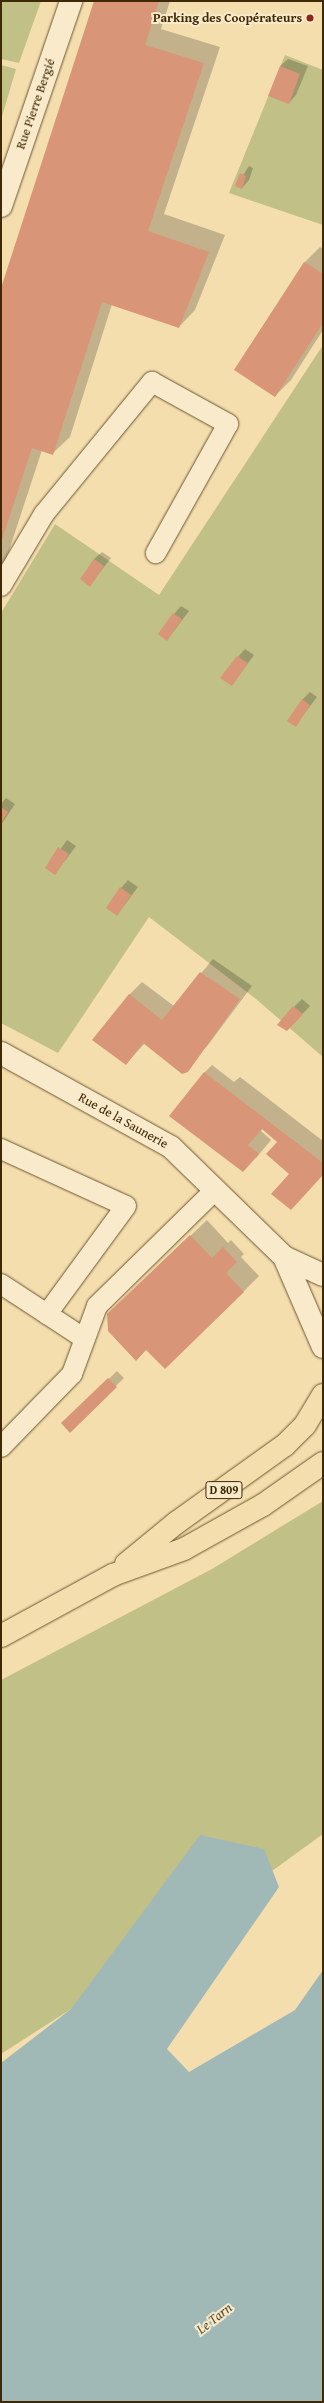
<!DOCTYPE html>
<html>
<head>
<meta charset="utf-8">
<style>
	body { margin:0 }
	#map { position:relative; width:324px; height:2403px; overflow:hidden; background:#f4deae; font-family:"Gentium Book Plus",serif }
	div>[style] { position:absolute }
	.green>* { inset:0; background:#c1c086 }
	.water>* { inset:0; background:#a1b9b6 }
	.shadow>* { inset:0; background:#0003 }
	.building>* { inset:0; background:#d89577 }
	.roads { filter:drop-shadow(0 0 1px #6c5630) drop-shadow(0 0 1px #6c5630) }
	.lane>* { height:20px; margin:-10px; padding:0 10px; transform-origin:10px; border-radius:10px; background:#f8eaca }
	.street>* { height:22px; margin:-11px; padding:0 11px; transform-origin:11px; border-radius:11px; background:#f8eaca }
	.primary>* { height:22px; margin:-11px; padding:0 11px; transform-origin:11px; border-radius:11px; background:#f4deae }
	.dots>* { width:11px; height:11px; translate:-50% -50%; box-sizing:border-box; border:2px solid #f8eaca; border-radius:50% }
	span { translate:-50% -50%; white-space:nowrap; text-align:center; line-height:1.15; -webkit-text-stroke:4px #f8eaca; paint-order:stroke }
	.shield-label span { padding:1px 3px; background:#f8eaca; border:1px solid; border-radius:3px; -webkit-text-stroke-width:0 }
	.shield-label { font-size:12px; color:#3f2806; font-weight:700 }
	.poi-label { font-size:13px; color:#3f2806; font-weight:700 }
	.right { translate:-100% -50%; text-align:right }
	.street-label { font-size:13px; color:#3f2806 }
	.water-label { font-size:14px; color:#584c32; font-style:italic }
	.frame { position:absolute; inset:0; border:2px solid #3f2806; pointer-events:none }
</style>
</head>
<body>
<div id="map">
	<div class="green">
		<div style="clip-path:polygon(1px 1px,41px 1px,19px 63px,1px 59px)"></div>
		<div style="clip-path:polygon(285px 55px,323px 70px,323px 225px,229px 193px)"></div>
		<div style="clip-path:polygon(1px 65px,16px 69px,1px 120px)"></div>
		<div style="clip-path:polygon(323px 345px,323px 1057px,256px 999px,149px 917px,58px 1053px,1px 1023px,1px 613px,55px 524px,159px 595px)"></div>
		<div style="clip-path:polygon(323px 1501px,323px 1834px,166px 1948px,1px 2054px,1px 1680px,212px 1569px)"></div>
	</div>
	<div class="water">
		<div style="clip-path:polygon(200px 1835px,264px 1849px,279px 1887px,167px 2049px,189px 2072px,295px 2010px,323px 1970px,323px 2402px,1px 2402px,1px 2063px,71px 2009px)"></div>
	</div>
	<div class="shadow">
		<div style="clip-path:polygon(95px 1px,170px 1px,161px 29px,220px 47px,164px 214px,225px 235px,195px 310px,179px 327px,112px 304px,70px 437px,53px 453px,42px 450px,1px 575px,1px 291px)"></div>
		<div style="clip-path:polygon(288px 59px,308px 66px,296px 95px,289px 103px,280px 66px)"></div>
		<div style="clip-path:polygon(249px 166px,253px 168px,249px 180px,242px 188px,236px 186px)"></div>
		<div style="clip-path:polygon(320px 247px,323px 249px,323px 330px,291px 380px,275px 396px,235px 369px,305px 262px)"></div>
		<div style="clip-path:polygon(102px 552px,111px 558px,90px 585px,94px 559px)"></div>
		<div style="clip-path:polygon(181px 606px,189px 611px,167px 640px,174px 614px)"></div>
		<div style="clip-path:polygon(245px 649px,254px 655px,232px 685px,238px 657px)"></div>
		<div style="clip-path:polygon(310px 692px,317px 697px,295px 726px,302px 700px)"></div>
		<div style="clip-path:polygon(6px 798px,15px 804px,1px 825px,1px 804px)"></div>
		<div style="clip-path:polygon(67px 840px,76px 846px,55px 874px,47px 868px)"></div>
		<div style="clip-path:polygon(128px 880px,138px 887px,117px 915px,121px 888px)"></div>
		<div style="clip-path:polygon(213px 959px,252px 986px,208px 1045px,190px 1065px,145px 1043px,126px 1064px,129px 995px,142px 982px,174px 1006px)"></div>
		<div style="clip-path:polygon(302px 999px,310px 1006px,295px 1022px,294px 1007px)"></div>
		<div style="clip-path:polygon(212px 1065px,234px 1082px,240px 1077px,323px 1141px,323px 1174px,290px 1174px,278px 1142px,263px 1128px,261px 1131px,271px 1140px,256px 1158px,204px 1073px)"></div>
		<div style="clip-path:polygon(207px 1220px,228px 1243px,231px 1240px,244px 1254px,241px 1257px,259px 1276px,243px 1292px,124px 1299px)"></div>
		<div style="clip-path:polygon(117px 1371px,124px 1378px,70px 1431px,70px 1416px)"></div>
	</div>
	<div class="building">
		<div style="clip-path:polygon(94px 1px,159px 1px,145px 45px,204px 63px,148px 231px,209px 252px,179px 328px,102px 302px,53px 455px,32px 448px,1px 542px,1px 288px)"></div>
		<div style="clip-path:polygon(280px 66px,300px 74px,289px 104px,268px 96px)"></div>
		<div style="clip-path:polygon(240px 173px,246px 176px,242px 189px,235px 186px)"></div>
		<div style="clip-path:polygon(304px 262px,323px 274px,323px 323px,275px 397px,234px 370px)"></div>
		<div style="clip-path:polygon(94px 559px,104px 566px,90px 587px,80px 579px)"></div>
		<div style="clip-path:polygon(173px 613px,182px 619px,167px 641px,158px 634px)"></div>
		<div style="clip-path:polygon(237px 656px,248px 663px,232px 686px,220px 678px)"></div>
		<div style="clip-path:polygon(302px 699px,310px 705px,296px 727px,287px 721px)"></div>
		<div style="clip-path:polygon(1px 807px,8px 812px,1px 823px)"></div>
		<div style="clip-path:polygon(58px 847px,69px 854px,55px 875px,45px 868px)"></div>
		<div style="clip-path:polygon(120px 887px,131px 895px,117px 916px,106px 908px)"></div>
		<div style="clip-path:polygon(200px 972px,240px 999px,188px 1072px,182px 1074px,143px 1043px,126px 1065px,92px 1040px,129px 994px,162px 1020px)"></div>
		<div style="clip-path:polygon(293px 1006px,303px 1014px,287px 1031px,277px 1025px)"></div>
		<div style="clip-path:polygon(204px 1072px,323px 1163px,323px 1175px,291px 1210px,271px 1194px,289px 1174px,266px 1154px,277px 1142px,262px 1129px,248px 1145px,259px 1154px,243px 1172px,169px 1116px)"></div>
		<div style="clip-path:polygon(190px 1235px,212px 1258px,223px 1247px,237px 1262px,226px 1273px,244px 1292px,165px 1369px,146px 1350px,136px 1361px,108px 1331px,107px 1314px)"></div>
		<div style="clip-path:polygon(108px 1378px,117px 1387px,70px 1433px,61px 1423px)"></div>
	</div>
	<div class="roads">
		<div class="lane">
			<div style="left:1px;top:586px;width:84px;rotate:-59.2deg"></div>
			<div style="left:44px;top:514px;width:171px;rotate:-50.7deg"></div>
			<div style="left:152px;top:382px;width:87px;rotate:28.9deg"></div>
			<div style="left:228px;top:424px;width:148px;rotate:119.2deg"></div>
			<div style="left:1px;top:1149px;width:137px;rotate:24.5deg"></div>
			<div style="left:126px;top:1206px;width:134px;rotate:126.2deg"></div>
			<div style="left:1px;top:1284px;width:100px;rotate:33.2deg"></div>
			<div style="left:1px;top:1447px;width:102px;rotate:-45.8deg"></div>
			<div style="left:72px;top:1374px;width:72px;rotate:-69.8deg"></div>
			<div style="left:97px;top:1306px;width:164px;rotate:-44.5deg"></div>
		</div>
		<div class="street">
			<div style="left:1px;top:206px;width:217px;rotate:-71.1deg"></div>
			<div style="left:1px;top:1053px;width:194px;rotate:28.9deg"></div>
			<div style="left:171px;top:1147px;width:158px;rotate:44.2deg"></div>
			<div style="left:323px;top:1275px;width:43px;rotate:-155.2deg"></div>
			<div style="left:284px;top:1257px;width:98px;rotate:66.6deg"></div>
		</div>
		<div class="primary">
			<div style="left:126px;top:1564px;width:65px;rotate:-39.4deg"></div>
			<div style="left:176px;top:1523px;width:134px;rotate:-35.6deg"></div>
			<div style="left:285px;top:1445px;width:28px;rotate:-45deg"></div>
			<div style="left:305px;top:1425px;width:35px;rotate:-59deg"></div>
			<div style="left:1px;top:1636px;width:128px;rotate:-28.6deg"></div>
			<div style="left:113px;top:1575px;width:76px;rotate:-20.1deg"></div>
			<div style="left:184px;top:1549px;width:90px;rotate:-29.1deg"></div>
			<div style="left:263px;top:1505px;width:73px;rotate:-35deg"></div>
		</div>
	</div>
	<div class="dots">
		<div style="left:310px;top:18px;background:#8f2418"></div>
	</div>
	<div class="shield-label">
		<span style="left:224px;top:1490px">D 809</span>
	</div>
	<div class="poi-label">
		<span class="right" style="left:302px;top:18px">Parking des Coopérateurs</span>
	</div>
	<div class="street-label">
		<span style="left:36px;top:104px;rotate:-71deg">Rue Pierre Bergié</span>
		<span style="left:123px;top:1121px;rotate:29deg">Rue de la Saunerie</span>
	</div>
	<div class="water-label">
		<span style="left:214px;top:2318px;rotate:-38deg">Le Tarn</span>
	</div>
	<div class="frame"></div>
</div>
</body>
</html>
